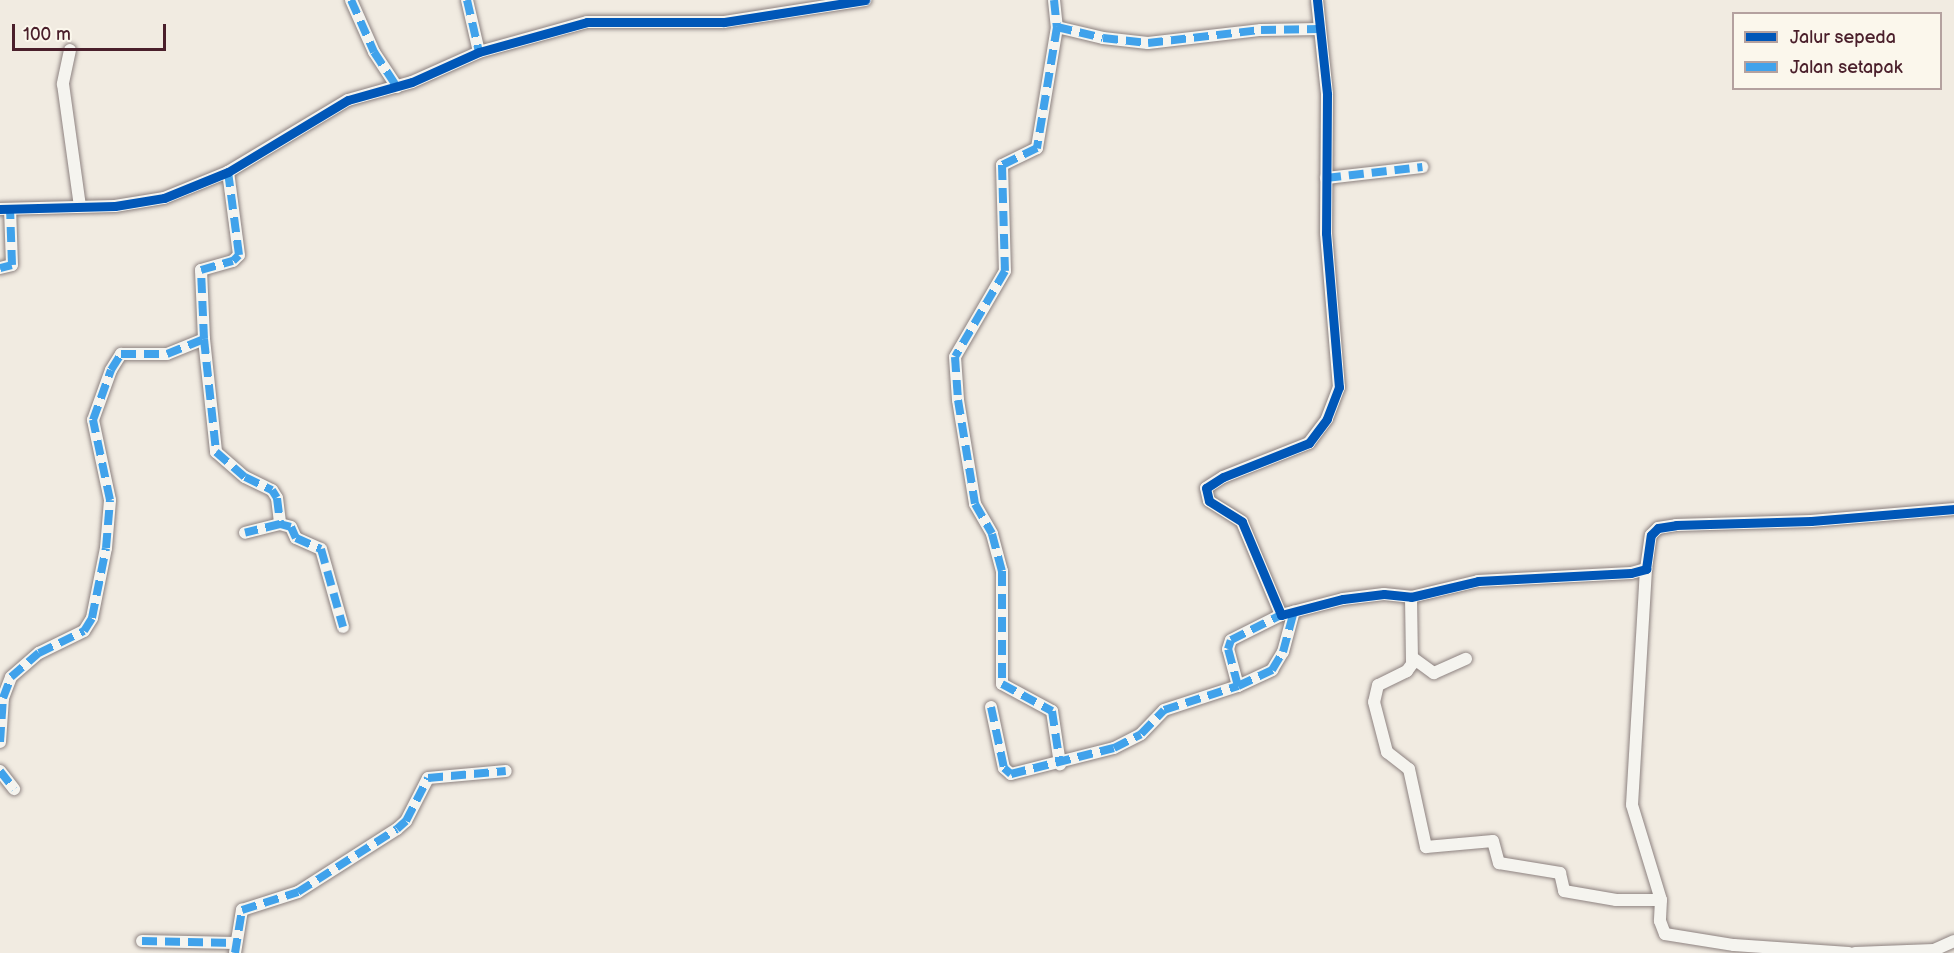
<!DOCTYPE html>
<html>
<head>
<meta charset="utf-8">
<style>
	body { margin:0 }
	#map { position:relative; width:1954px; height:953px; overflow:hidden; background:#f1ebe1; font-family:"Balsamiq Sans",sans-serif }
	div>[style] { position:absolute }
	.roads { filter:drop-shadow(0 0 2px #8d8280) drop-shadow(0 0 2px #8d8280) }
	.minor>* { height:12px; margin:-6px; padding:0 6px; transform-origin:6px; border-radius:6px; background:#f5f4ef }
	.quiet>* { height:8px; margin-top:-4px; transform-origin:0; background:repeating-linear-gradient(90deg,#40a2eb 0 15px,transparent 0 23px) }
	.cycleway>* { height:9px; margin:-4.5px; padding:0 4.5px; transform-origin:4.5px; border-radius:4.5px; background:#0057b8 }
	span { translate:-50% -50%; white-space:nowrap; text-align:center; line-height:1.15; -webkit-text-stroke:5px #fbf7ec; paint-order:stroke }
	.legend { position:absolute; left:1732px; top:12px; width:210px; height:78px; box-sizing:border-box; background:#fbf7ec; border:2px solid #b4a19f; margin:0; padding:8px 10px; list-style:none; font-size:18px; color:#4a1f2b }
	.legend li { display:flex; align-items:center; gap:12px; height:30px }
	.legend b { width:30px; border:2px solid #b4a19f }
	.scale { position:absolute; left:12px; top:24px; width:154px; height:27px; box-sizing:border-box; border:3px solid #4a1f2b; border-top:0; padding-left:8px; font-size:18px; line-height:21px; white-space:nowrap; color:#4a1f2b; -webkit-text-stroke:4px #fbf7ec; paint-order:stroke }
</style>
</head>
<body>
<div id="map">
	<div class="roads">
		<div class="minor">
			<div style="left:351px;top:0;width:57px;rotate:66.1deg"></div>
			<div style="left:374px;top:52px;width:42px;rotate:56.7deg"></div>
			<div style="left:467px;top:0;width:53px;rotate:77deg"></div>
			<div style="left:1054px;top:0;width:27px;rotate:84deg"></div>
			<div style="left:1057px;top:27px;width:123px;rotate:99.4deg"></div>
			<div style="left:1037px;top:148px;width:39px;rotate:154deg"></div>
			<div style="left:1002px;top:165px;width:106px;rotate:88.4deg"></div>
			<div style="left:1005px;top:271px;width:99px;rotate:120.2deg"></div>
			<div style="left:955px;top:357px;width:43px;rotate:86deg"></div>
			<div style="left:958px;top:400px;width:105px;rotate:80.7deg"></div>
			<div style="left:975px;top:504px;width:34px;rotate:60deg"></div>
			<div style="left:992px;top:534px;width:38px;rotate:75deg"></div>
			<div style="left:1002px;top:571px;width:113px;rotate:90deg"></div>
			<div style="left:1002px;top:684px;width:57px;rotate:28.4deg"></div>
			<div style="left:1052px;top:711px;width:54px;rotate:81.4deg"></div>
			<div style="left:1317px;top:0;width:95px;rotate:83.9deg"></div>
			<div style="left:1327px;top:94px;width:139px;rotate:90.4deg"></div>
			<div style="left:1326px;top:233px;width:155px;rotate:85.2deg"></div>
			<div style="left:1339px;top:387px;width:34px;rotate:111deg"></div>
			<div style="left:1327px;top:419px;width:30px;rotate:127deg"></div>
			<div style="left:1309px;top:443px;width:92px;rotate:158.4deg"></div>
			<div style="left:1223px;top:477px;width:20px;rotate:147deg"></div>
			<div style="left:1206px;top:488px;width:13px;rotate:77deg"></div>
			<div style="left:1209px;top:501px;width:39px;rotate:32deg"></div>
			<div style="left:1242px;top:522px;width:101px;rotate:67.2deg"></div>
			<div style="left:1281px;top:615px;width:64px;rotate:-14.5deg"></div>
			<div style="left:1343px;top:599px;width:41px;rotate:-7deg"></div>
			<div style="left:1384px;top:594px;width:27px;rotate:6deg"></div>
			<div style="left:1411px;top:597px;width:69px;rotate:-13.4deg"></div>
			<div style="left:1478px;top:581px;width:153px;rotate:-3deg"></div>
			<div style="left:1631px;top:573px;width:16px;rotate:-15deg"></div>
			<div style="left:1646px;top:569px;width:34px;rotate:-82deg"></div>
			<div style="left:1651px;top:535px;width:10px;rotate:-45deg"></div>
			<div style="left:1658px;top:528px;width:18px;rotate:-9deg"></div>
			<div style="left:1676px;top:525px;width:135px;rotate:-1.7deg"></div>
			<div style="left:1811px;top:521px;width:144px;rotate:-4.8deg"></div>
			<div style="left:1057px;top:27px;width:47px;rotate:13.4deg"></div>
			<div style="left:1103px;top:38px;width:45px;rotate:6.3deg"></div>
			<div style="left:1148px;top:43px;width:114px;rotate:-6.6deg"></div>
			<div style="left:1261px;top:30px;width:59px;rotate:-1deg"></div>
			<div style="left:70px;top:50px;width:35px;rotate:102deg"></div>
			<div style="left:63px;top:84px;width:123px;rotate:82.1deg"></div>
			<div style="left:1326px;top:178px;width:97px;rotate:-6.5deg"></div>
			<div style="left:0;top:209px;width:115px;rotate:-1.5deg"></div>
			<div style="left:115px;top:206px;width:50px;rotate:-9.3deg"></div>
			<div style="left:164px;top:198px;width:69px;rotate:-22.1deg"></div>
			<div style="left:228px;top:172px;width:140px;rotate:-31deg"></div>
			<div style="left:348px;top:100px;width:66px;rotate:-15.7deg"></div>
			<div style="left:412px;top:82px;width:73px;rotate:-24.1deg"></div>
			<div style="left:479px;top:52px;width:112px;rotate:-15.5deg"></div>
			<div style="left:587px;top:22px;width:137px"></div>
			<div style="left:724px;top:22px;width:143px;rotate:-8.9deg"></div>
			<div style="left:0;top:268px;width:12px;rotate:-14deg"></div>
			<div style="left:12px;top:265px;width:56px;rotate:-92deg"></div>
			<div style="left:204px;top:339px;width:114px;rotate:83.9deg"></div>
			<div style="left:216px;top:452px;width:38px;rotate:41deg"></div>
			<div style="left:245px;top:477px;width:30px;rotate:26deg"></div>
			<div style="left:272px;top:490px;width:9px;rotate:58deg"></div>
			<div style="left:277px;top:498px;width:26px;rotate:83deg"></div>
			<div style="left:280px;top:524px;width:36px;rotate:166deg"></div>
			<div style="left:280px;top:524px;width:11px;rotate:15deg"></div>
			<div style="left:291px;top:527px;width:12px;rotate:66deg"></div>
			<div style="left:296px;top:538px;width:27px;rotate:24deg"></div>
			<div style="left:321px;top:549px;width:81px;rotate:74.2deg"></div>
			<div style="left:1646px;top:569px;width:236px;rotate:93.4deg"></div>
			<div style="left:1632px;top:805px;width:99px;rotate:73deg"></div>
			<div style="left:1411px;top:597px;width:67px;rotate:89.1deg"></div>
			<div style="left:1412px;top:664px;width:9px;rotate:126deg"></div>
			<div style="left:1407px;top:671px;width:32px;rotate:154deg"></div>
			<div style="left:1378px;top:685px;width:17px;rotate:103deg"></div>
			<div style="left:1374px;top:702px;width:52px;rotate:75.4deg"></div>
			<div style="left:1387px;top:752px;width:28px;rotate:38deg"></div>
			<div style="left:1409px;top:769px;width:80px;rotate:77.7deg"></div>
			<div style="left:1426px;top:847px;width:67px;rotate:-5.1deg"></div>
			<div style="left:1493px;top:841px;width:23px;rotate:75deg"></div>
			<div style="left:1499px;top:863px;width:62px;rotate:9.3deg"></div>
			<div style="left:1560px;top:873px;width:18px;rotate:77deg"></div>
			<div style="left:1564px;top:891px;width:53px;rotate:9.8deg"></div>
			<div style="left:1616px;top:900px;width:45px"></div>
			<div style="left:1661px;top:900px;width:21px;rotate:93deg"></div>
			<div style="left:1660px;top:921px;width:14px;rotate:69deg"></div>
			<div style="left:1665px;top:934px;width:70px;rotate:9.1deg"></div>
			<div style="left:1734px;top:945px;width:115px;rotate:4deg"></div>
			<div style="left:1413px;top:658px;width:26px;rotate:36deg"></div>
			<div style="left:1434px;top:673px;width:35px;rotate:-24deg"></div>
			<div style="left:1238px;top:686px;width:38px;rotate:-105deg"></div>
			<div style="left:1228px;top:649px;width:9px;rotate:-72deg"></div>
			<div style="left:1231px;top:640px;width:56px;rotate:-26.6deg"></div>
			<div style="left:991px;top:707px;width:62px;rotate:78deg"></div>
			<div style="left:1004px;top:768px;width:9px;rotate:41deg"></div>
			<div style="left:1011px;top:774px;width:106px;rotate:-14.2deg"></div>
			<div style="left:1114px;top:748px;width:30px;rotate:-27deg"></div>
			<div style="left:1141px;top:734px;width:33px;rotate:-46deg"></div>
			<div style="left:1164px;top:710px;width:78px;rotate:-18deg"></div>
			<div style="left:1238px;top:686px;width:38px;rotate:-25deg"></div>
			<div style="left:1272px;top:670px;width:21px;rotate:-59deg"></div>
			<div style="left:1283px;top:652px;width:42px;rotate:-75deg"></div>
			<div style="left:0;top:742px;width:44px;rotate:-86.1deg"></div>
			<div style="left:3px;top:698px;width:22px;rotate:-69deg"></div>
			<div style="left:11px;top:677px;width:37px;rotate:-41deg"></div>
			<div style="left:39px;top:653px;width:50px;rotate:-26.1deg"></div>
			<div style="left:84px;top:631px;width:15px;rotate:-58deg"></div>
			<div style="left:92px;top:618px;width:71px;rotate:-78.7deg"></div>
			<div style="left:106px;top:548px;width:48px;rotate:-85.2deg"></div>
			<div style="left:110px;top:500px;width:82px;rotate:-102deg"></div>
			<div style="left:93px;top:420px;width:53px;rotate:-70.2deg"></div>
			<div style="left:111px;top:370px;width:19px;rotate:-58deg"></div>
			<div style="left:121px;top:354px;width:46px"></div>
			<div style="left:167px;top:354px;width:40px;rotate:-22deg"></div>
			<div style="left:204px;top:339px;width:69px;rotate:-92.5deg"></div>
			<div style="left:201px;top:270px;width:33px;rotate:-16deg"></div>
			<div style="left:233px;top:261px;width:8px;rotate:-45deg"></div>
			<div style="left:239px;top:255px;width:84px;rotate:-97.5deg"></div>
			<div style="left:0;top:771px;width:23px;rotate:52deg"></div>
			<div style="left:142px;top:941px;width:93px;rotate:1.2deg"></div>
			<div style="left:235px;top:953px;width:44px;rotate:-80.8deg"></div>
			<div style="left:242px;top:910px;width:59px;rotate:-17.8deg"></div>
			<div style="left:298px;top:892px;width:117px;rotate:-32.5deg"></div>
			<div style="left:397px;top:829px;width:12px;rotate:-42deg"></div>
			<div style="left:406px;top:821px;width:48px;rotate:-62.9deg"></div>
			<div style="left:428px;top:778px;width:78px;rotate:-5.1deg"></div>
			<div style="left:1855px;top:953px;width:79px;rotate:-2.2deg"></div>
			<div style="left:1934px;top:950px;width:22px;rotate:-24deg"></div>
		</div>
	</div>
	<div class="quiet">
		<div style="left:351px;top:0;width:57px;rotate:66.1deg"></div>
		<div style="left:374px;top:52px;width:42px;rotate:56.7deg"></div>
		<div style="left:467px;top:0;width:53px;rotate:77deg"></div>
		<div style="left:1054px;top:0;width:27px;rotate:84deg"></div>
		<div style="left:1057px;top:27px;width:123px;rotate:99.4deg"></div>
		<div style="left:1037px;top:148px;width:39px;rotate:154deg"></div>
		<div style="left:1002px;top:165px;width:106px;rotate:88.4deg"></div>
		<div style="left:1005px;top:271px;width:99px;rotate:120.2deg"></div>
		<div style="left:955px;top:357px;width:43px;rotate:86deg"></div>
		<div style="left:958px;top:400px;width:105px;rotate:80.7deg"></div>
		<div style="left:975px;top:504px;width:34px;rotate:60deg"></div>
		<div style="left:992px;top:534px;width:38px;rotate:75deg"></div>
		<div style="left:1002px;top:571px;width:113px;rotate:90deg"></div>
		<div style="left:1002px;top:684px;width:57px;rotate:28.4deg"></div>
		<div style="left:1052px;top:711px;width:54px;rotate:81.4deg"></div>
		<div style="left:1057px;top:27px;width:47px;rotate:13.4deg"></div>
		<div style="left:1103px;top:38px;width:45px;rotate:6.3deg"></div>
		<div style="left:1148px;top:43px;width:114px;rotate:-6.6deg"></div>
		<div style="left:1261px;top:30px;width:59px;rotate:-1deg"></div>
		<div style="left:1326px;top:178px;width:97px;rotate:-6.5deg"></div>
		<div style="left:0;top:268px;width:12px;rotate:-14deg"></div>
		<div style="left:12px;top:265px;width:56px;rotate:-92deg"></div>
		<div style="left:204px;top:339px;width:114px;rotate:83.9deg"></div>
		<div style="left:216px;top:452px;width:38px;rotate:41deg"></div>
		<div style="left:245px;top:477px;width:30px;rotate:26deg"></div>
		<div style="left:272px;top:490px;width:9px;rotate:58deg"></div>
		<div style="left:277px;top:498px;width:26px;rotate:83deg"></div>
		<div style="left:280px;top:524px;width:36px;rotate:166deg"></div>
		<div style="left:280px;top:524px;width:11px;rotate:15deg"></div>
		<div style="left:291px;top:527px;width:12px;rotate:66deg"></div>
		<div style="left:296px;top:538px;width:27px;rotate:24deg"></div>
		<div style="left:321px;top:549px;width:81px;rotate:74.2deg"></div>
		<div style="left:1238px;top:686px;width:38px;rotate:-105deg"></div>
		<div style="left:1228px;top:649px;width:9px;rotate:-72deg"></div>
		<div style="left:1231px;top:640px;width:56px;rotate:-26.6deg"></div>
		<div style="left:991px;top:707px;width:62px;rotate:78deg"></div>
		<div style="left:1004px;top:768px;width:9px;rotate:41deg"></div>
		<div style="left:1011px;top:774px;width:106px;rotate:-14.2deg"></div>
		<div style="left:1114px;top:748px;width:30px;rotate:-27deg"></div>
		<div style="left:1141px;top:734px;width:33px;rotate:-46deg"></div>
		<div style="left:1164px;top:710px;width:78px;rotate:-18deg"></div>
		<div style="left:1238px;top:686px;width:38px;rotate:-25deg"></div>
		<div style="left:1272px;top:670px;width:21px;rotate:-59deg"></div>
		<div style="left:1283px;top:652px;width:42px;rotate:-75deg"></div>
		<div style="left:0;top:742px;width:44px;rotate:-86.1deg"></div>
		<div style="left:3px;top:698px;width:22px;rotate:-69deg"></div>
		<div style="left:11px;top:677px;width:37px;rotate:-41deg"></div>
		<div style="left:39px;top:653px;width:50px;rotate:-26.1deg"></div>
		<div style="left:84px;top:631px;width:15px;rotate:-58deg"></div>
		<div style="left:92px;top:618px;width:71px;rotate:-78.7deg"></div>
		<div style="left:106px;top:548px;width:48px;rotate:-85.2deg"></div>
		<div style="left:110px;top:500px;width:82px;rotate:-102deg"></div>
		<div style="left:93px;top:420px;width:53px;rotate:-70.2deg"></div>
		<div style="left:111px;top:370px;width:19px;rotate:-58deg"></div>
		<div style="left:121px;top:354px;width:46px"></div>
		<div style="left:167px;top:354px;width:40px;rotate:-22deg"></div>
		<div style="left:204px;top:339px;width:69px;rotate:-92.5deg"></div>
		<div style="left:201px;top:270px;width:33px;rotate:-16deg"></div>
		<div style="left:233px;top:261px;width:8px;rotate:-45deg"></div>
		<div style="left:239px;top:255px;width:84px;rotate:-97.5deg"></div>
		<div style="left:0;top:771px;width:23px;rotate:52deg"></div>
		<div style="left:142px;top:941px;width:93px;rotate:1.2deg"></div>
		<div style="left:235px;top:953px;width:44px;rotate:-80.8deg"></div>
		<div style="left:242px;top:910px;width:59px;rotate:-17.8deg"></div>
		<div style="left:298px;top:892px;width:117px;rotate:-32.5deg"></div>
		<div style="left:397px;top:829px;width:12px;rotate:-42deg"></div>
		<div style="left:406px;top:821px;width:48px;rotate:-62.9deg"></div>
		<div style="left:428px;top:778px;width:78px;rotate:-5.1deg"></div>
	</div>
	<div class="cycleway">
		<div style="left:1317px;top:0;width:95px;rotate:83.9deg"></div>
		<div style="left:1327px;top:94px;width:139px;rotate:90.4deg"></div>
		<div style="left:1326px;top:233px;width:155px;rotate:85.2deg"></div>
		<div style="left:1339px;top:387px;width:34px;rotate:111deg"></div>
		<div style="left:1327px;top:419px;width:30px;rotate:127deg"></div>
		<div style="left:1309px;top:443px;width:92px;rotate:158.4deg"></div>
		<div style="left:1223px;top:477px;width:20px;rotate:147deg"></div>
		<div style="left:1206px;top:488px;width:13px;rotate:77deg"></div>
		<div style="left:1209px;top:501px;width:39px;rotate:32deg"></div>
		<div style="left:1242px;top:522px;width:101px;rotate:67.2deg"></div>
		<div style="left:1281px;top:615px;width:64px;rotate:-14.5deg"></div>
		<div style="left:1343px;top:599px;width:41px;rotate:-7deg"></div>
		<div style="left:1384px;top:594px;width:27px;rotate:6deg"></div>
		<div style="left:1411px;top:597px;width:69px;rotate:-13.4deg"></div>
		<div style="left:1478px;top:581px;width:153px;rotate:-3deg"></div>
		<div style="left:1631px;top:573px;width:16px;rotate:-15deg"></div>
		<div style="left:1646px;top:569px;width:34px;rotate:-82deg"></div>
		<div style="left:1651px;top:535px;width:10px;rotate:-45deg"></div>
		<div style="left:1658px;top:528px;width:18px;rotate:-9deg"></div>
		<div style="left:1676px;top:525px;width:135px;rotate:-1.7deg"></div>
		<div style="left:1811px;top:521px;width:144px;rotate:-4.8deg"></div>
		<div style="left:0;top:209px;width:115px;rotate:-1.5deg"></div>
		<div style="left:115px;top:206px;width:50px;rotate:-9.3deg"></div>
		<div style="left:164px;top:198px;width:69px;rotate:-22.1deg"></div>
		<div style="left:228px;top:172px;width:140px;rotate:-31deg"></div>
		<div style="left:348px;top:100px;width:66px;rotate:-15.7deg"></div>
		<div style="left:412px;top:82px;width:73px;rotate:-24.1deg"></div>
		<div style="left:479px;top:52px;width:112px;rotate:-15.5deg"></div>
		<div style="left:587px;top:22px;width:137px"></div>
		<div style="left:724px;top:22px;width:143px;rotate:-8.9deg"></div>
	</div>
	<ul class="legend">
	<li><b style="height:8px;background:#0057b8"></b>Jalur sepeda</li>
	<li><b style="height:8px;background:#40a2eb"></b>Jalan setapak</li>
	</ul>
	<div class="scale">100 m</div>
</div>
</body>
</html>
